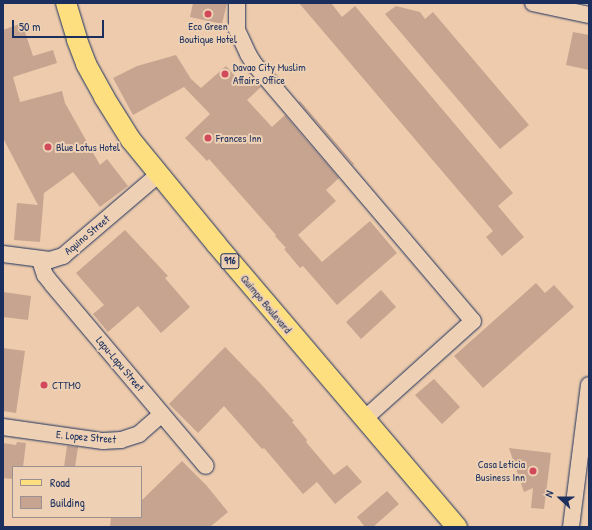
<!DOCTYPE html>
<html>
<head>
<meta charset="utf-8">
<style>
	body { margin:0 }
	#map { position:relative; width:592px; height:530px; overflow:hidden; background:#edcbac; font-family:"Patrick Hand",sans-serif }
	div>[style] { position:absolute }
	.building>* { inset:0; background:#c6a490 }
	.roads { filter:drop-shadow(0 0 1px #1b2f5e) drop-shadow(0 0 1px #1b2f5e) }
	.minor>* { height:16px; margin:-8px; padding:0 8px; transform-origin:8px; border-radius:8px; background:#eed1b4 }
	.major>* { height:20px; margin:-10px; padding:0 10px; transform-origin:10px; border-radius:10px; background:#fedf80 }
	.dots>* { width:11px; height:11px; translate:-50% -50%; box-sizing:border-box; border:2px solid #eed1b4; border-radius:50% }
	span { translate:-50% -50%; white-space:nowrap; text-align:center; line-height:1.15; -webkit-text-stroke:4px #eed1b4; paint-order:stroke }
	.shield-label span { padding:1px 3px; background:#eed1b4; border:1px solid; border-radius:3px; -webkit-text-stroke-width:0 }
	.shield-label { font-size:10px; color:#1b2f5e; font-weight:700 }
	.poi-label { font-size:11px; color:#1b2f5e }
	.left { translate:0 -50%; text-align:left }
	.right { translate:-100% -50%; text-align:right }
	.street-label { font-size:11px; color:#1b2f5e }
	.frame { position:absolute; inset:0; border:4px solid #1b2f5e; pointer-events:none }
	.legend { position:absolute; left:12px; top:466px; width:130px; height:52px; box-sizing:border-box; background:#eed1b4; border:1px solid #9a9092; margin:0; padding:5px 7px; list-style:none; font-size:12px; color:#1b2f5e }
	.legend li { display:flex; align-items:center; gap:8px; height:20px }
	.legend b { width:20px; border:1px solid #9a9092 }
	.north { position:absolute; left:540px; top:478px; width:40px; height:40px; -webkit-text-stroke:3px #eed1b4; paint-order:stroke; rotate:291deg; font-size:11px; font-weight:700; line-height:16px; text-align:center; color:#1b2f5e }
	.north::after { content:''; display:block; margin:auto; width:14px; height:18px; background:#1b2f5e; clip-path:polygon(50% 0,100% 100%,50% 72%,0 100%) }
	.scale { position:absolute; left:12px; top:20px; width:92px; height:18px; box-sizing:border-box; border:2px solid #1b2f5e; border-top:0; padding-left:5px; font-size:12px; line-height:14px; white-space:nowrap; color:#1b2f5e; -webkit-text-stroke:3px #eed1b4; paint-order:stroke }
</style>
</head>
<body>
<div id="map">
	<div class="building">
		<div style="clip-path:polygon(193px 3px,227px 3px,222px 24px,190px 17px)"></div>
		<div style="clip-path:polygon(299px 3px,331px 3px,342px 17px,355px 6px,513px 193px,498px 206px,524px 237px,502px 256px,486px 237px,493px 231px)"></div>
		<div style="clip-path:polygon(396px 6px,420px 12px,425px 19px,433px 12px,529px 125px,500px 149px,385px 14px)"></div>
		<div style="clip-path:polygon(22px 23px,33px 56px,53px 50px,57px 63px,13px 77px,20px 102px,62px 91px,65px 103px,100px 165px,107px 159px,128px 186px,100px 207px,73px 172px,44px 193px,40px 242px,14px 240px,17px 203px,38px 205px,3px 138px,3px 30px)"></div>
		<div style="clip-path:polygon(573px 32px,589px 35px,589px 70px,566px 65px)"></div>
		<div style="clip-path:polygon(176px 55px,191px 79px,201px 88px,226px 66px,243px 85px,252px 77px,261px 87px,247px 100px,272px 127px,285px 115px,339px 178px,326px 190px,336px 201px,298px 235px,322px 262px,370px 221px,397px 253px,337px 305px,303px 266px,300px 268px,284px 249px,286px 248px,275px 236px,276px 235px,209px 159px,207px 161px,185px 138px,210px 114px,184px 87px,133px 115px,113px 78px,137px 66px)"></div>
		<div style="clip-path:polygon(300px 101px,354px 164px,353px 165px,299px 102px)"></div>
		<div style="clip-path:polygon(125px 230px,168px 276px,165px 278px,190px 307px,161px 333px,138px 306px,108px 332px,93px 314px,104px 305px,76px 273px)"></div>
		<div style="clip-path:polygon(536px 283px,545px 293px,554px 285px,574px 307px,483px 388px,454px 356px)"></div>
		<div style="clip-path:polygon(381px 290px,396px 307px,361px 339px,346px 322px)"></div>
		<div style="clip-path:polygon(3px 292px,31px 296px,28px 320px,3px 317px)"></div>
		<div style="clip-path:polygon(225px 347px,260px 383px,294px 421px,292px 422px,307px 440px,306px 442px,334px 475px,347px 465px,362px 482px,335px 504px,317px 482px,303px 494px,264px 448px,262px 449px,224px 406px,198px 433px,169px 404px)"></div>
		<div style="clip-path:polygon(3px 348px,25px 351px,16px 413px,3px 411px)"></div>
		<div style="clip-path:polygon(434px 379px,460px 407px,442px 424px,415px 395px)"></div>
		<div style="clip-path:polygon(17px 442px,26px 443px,23px 467px,13px 467px,13px 479px,3px 478px,3px 443px,16px 445px)"></div>
		<div style="clip-path:polygon(67px 446px,78px 447px,75px 467px,64px 467px)"></div>
		<div style="clip-path:polygon(509px 448px,551px 453px,544px 509px,531px 508px,533px 488px,524px 492px)"></div>
		<div style="clip-path:polygon(182px 461px,207px 486px,228px 512px,210px 527px,110px 527px,111px 517px,141px 517px,141px 501px)"></div>
		<div style="clip-path:polygon(387px 491px,399px 504px,373px 527px,365px 527px,357px 517px)"></div>
	</div>
	<div class="roads">
		<div class="minor">
			<div style="left:237px;top:3px;width:27px;rotate:90deg"></div>
			<div style="left:237px;top:30px;width:26px;rotate:65deg"></div>
			<div style="left:248px;top:54px;width:13px;rotate:58deg"></div>
			<div style="left:255px;top:65px;width:336px;rotate:49.6deg"></div>
			<div style="left:473px;top:321px;width:147px;rotate:138deg"></div>
			<div style="left:533px;top:3px;width:57px;rotate:12.1deg"></div>
			<div style="left:3px;top:254px;width:47px;rotate:7.3deg"></div>
			<div style="left:50px;top:260px;width:14px;rotate:-17deg"></div>
			<div style="left:63px;top:256px;width:125px;rotate:-40.5deg"></div>
			<div style="left:40px;top:260px;width:16px;rotate:72deg"></div>
			<div style="left:45px;top:275px;width:11px;rotate:52deg"></div>
			<div style="left:52px;top:284px;width:238px;rotate:49.8deg"></div>
			<div style="left:3px;top:427px;width:101px;rotate:8deg"></div>
			<div style="left:103px;top:441px;width:18px;rotate:-3deg"></div>
			<div style="left:121px;top:440px;width:19px;rotate:-18deg"></div>
			<div style="left:139px;top:434px;width:30px;rotate:-41deg"></div>
			<div style="left:571px;top:527px;width:143px;rotate:-82.8deg"></div>
		</div>
		<div class="major">
			<div style="left:66px;top:3px;width:39px;rotate:73deg"></div>
			<div style="left:77px;top:40px;width:26px;rotate:69deg"></div>
			<div style="left:86px;top:64px;width:38px;rotate:61deg"></div>
			<div style="left:104px;top:97px;width:51px;rotate:57.9deg"></div>
			<div style="left:131px;top:140px;width:134px;rotate:50.7deg"></div>
			<div style="left:216px;top:244px;width:372px;rotate:49.6deg"></div>
		</div>
	</div>
	<div class="dots">
		<div style="left:208px;top:14px;background:#d1495b"></div>
		<div style="left:225px;top:74px;background:#d1495b"></div>
		<div style="left:208px;top:138px;background:#d1495b"></div>
		<div style="left:48px;top:147px;background:#d1495b"></div>
		<div style="left:44px;top:385px;background:#d1495b"></div>
		<div style="left:533px;top:471px;background:#d1495b"></div>
	</div>
	<div class="shield-label">
		<span style="left:230px;top:261px">916</span>
	</div>
	<div class="poi-label">
		<span style="left:208px;top:33px">Eco Green<br>Boutique Hotel</span>
		<span class="left" style="left:233px;top:74px">Davao City Muslim<br>Affairs Office</span>
		<span class="left" style="left:216px;top:138px">Frances Inn</span>
		<span class="left" style="left:56px;top:147px">Blue Lotus Hotel</span>
		<span class="left" style="left:52px;top:385px">CTTMO</span>
		<span class="right" style="left:525px;top:471px">Casa Leticia<br>Business Inn</span>
	</div>
	<div class="street-label">
		<span style="left:87px;top:235px;rotate:-40deg">Aquino Street</span>
		<span style="left:266px;top:304px;rotate:50deg">Quimpo Boulevard</span>
		<span style="left:120px;top:364px;rotate:50deg">Lapu-Lapu Street</span>
		<span style="left:86px;top:437px;rotate:5deg">E. Lopez Street</span>
	</div>
	<div class="frame"></div>
	<ul class="legend">
	<li><b style="height:5px;background:#fedf80"></b>Road</li>
	<li><b style="height:11px;background:#c6a490"></b>Building</li>
	</ul>
	<div class="north">N</div>
	<div class="scale">50 m</div>
</div>
</body>
</html>
